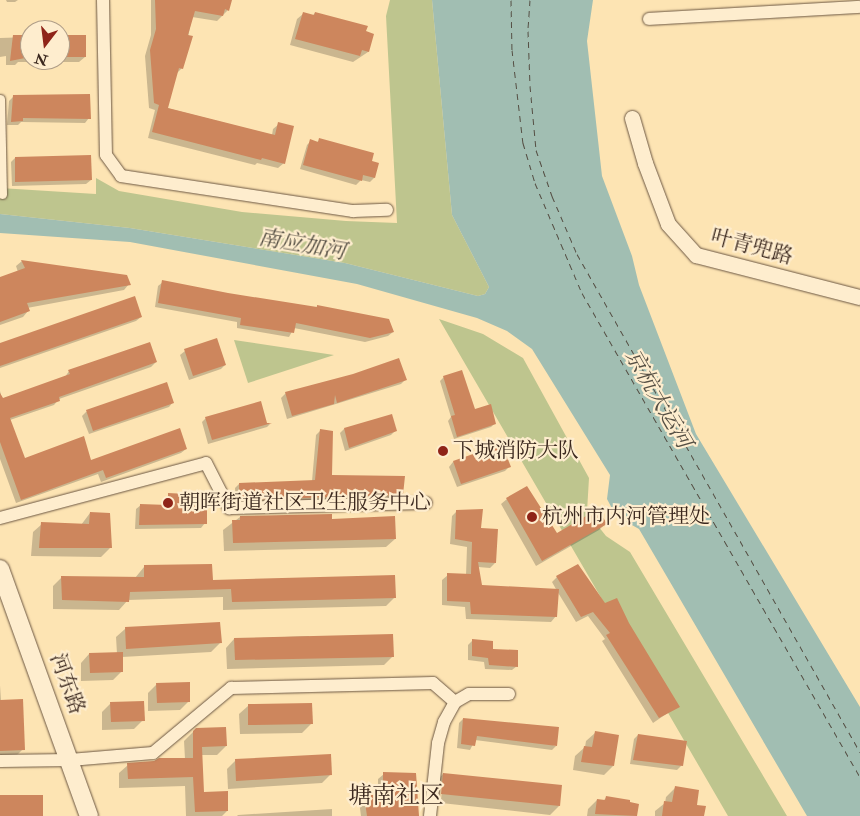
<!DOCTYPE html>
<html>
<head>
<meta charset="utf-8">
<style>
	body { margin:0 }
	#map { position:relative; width:860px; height:816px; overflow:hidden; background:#fde4b3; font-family:"IM FELL Double Pica","Noto Serif SC",serif }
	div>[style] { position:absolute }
	.green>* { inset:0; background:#bec58e }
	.water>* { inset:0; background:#a1beb2 }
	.shadow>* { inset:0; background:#0003 }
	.ferry>* { height:1px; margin-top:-0.5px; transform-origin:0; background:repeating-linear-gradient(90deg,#544e43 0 6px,transparent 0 11px) }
	.building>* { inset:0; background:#cd865d }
	.roads { filter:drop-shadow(0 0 1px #6c5743) drop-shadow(0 0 1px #6c5743) }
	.pedestrian>* { height:9px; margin:-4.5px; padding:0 4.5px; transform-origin:4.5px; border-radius:4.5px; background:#feedce }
	.minor>* { height:12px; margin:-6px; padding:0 6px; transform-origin:6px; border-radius:6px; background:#feedce }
	.tertiary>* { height:15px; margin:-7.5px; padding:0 7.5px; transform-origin:7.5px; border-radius:7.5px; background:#feedce }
	.secondary>* { height:18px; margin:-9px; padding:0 9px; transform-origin:9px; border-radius:9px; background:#feedce }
	.dots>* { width:14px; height:14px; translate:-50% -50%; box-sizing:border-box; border:2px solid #feedce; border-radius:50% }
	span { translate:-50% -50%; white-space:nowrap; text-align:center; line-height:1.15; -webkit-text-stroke:4.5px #feedce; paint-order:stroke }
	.street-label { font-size:21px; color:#3b281e }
	.poi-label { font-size:21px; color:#3b281e }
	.left { translate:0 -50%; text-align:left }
	.water-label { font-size:22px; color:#544e43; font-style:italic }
	.quarter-label { font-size:24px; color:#3b281e }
	.north { position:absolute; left:20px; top:20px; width:50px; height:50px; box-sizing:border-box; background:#feedce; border:1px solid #b09e88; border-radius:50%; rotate:195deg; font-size:14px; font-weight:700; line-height:20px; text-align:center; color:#3b281e }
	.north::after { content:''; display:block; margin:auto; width:18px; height:22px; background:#8f2418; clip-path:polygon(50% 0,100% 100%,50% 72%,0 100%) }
</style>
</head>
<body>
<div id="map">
	<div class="green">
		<div style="clip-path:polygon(390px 0,432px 0,452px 215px,489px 287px,485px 294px,478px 296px,345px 263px,130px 228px,0 214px,0 188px,96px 194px,96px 178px,119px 191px,242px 212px,346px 221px,397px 223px,386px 16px)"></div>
		<div style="clip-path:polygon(439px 319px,483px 334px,523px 358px,589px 478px,587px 512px,606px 536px,630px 552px,787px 816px,728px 816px)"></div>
		<div style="clip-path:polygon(234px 340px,334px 355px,248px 383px)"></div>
	</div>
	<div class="water">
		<div style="clip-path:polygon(432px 0,593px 0,587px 41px,602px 176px,632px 256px,639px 285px,696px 434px,860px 707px,860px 816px,807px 816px,639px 529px,616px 516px,607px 499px,610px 475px,532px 349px,507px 331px,477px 318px,357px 284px,130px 242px,0 233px,0 214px,130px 228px,345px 263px,478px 296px,485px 294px,489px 287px,452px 215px)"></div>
	</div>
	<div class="shadow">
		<div style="clip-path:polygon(6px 0,18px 0,15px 2px,7px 2px)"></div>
		<div style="clip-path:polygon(151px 0,231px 0,228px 10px,217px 21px,192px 17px,182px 68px,176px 74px,167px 108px,272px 135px,273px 129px,279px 124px,284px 163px,278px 168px,257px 163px,255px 165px,148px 138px,155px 110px,149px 108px,145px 56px,151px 35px)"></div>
		<div style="clip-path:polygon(315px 13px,373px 35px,368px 52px,353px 62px,290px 45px,297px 19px,303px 14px,312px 16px)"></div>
		<div style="clip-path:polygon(30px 37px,30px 60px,60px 60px,60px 37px,85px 57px,79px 62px,18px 62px,15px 65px,6px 65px,6px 56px,0 57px,0 38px)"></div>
		<div style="clip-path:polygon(14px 96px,89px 118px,85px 123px,21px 122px,18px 125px,7px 125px,9px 101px)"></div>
		<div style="clip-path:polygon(320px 140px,378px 164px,374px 178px,370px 182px,361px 180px,356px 185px,300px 169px,307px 145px,311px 141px,317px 142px)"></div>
		<div style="clip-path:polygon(15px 158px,91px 180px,86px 184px,12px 186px,11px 162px)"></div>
		<div style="clip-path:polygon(22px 261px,129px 284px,124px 290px,27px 308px,28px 311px,23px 317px,0 325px,0 278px,18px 272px,16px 266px)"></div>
		<div style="clip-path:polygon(163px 282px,228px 294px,316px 308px,317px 306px,393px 332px,388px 336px,365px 342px,294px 328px,289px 337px,237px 328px,237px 322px,155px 307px,158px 286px)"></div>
		<div style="clip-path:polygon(141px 317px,136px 321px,0 368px,0 345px)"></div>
		<div style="clip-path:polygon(185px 351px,225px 365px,221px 369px,189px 380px,180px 355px)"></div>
		<div style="clip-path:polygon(156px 362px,151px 367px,59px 399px,54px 405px,10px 420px,24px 459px,90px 461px,186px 449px,181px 453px,101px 482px,98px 474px,16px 503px,0 459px,0 391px,2px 399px,65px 377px,69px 371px)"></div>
		<div style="clip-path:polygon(444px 377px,474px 411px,494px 424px,491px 427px,454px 439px,448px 421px,451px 417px,440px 381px)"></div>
		<div style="clip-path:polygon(405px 380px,401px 384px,287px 419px,281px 398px,286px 393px)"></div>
		<div style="clip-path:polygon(166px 384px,173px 402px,169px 407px,89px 434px,82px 416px,86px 412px)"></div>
		<div style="clip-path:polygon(206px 418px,266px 424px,270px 424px,267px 427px,208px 444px,202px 422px)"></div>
		<div style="clip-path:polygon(344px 429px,395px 431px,391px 435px,345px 451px,340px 433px)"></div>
		<div style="clip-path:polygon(320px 431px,330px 476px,402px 495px,398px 499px,236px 503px,235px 488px,239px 484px,312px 481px,316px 435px)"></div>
		<div style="clip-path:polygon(501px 446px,509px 467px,505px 471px,457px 487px,449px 467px,453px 462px)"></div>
		<div style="clip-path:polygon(169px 495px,205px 523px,201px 528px,135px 529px,136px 509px,141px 505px,164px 506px,165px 499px)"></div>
		<div style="clip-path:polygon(507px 499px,557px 535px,605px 524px,599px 530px,536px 566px,501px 504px)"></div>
		<div style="clip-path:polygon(457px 511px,480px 529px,495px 563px,490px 568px,478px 567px,481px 586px,557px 591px,552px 582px,557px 577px,605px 604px,628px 624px,678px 706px,653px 723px,602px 641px,605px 639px,588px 616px,576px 622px,557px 591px,556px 616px,551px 622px,466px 619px,465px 607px,442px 605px,442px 580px,448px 575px,466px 575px,467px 547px,450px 544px,452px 516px)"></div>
		<div style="clip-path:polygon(90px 513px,110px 548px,101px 557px,31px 556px,33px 532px,42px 524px,81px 525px)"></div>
		<div style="clip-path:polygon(240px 517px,331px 520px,395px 539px,386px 547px,224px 551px,223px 530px)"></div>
		<div style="clip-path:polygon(144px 567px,212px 581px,395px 597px,386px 606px,223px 610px,223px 597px,128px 600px,119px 610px,53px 609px,53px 586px,62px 577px,135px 578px)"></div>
		<div style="clip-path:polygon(125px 629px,220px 643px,211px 652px,122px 657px,122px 671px,113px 680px,81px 681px,81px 663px,89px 654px,117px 654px,116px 637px)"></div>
		<div style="clip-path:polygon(309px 636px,309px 639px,393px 656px,384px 665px,227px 669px,226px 648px,234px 639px)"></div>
		<div style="clip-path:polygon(472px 641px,492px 650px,517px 666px,512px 670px,485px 669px,484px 662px,468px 660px,468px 645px)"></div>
		<div style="clip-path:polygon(0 685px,1px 701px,23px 749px,17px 755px,0 756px)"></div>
		<div style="clip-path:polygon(156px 685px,189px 701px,180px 710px,148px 711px,148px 693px)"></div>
		<div style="clip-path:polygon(111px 703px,143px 720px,134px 729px,102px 730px,102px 712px)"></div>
		<div style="clip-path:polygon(248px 706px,311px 724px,302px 733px,240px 734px,239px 714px)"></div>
		<div style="clip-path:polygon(463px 719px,556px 746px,552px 750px,475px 740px,470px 750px,457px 748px,459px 723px)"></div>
		<div style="clip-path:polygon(193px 732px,226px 746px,217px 755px,201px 755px,203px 793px,227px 811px,222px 816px,186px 816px,185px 786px,119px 788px,119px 773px,128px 765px,185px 759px,184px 741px)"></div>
		<div style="clip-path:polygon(595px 733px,613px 766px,604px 775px,573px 770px,575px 756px,585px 747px,586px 741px)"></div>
		<div style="clip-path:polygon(638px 735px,682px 765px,677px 770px,630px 764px,634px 739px)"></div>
		<div style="clip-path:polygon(236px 760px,331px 774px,322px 783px,228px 789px,227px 769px)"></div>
		<div style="clip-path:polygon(384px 774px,418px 816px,361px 816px,359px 801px,364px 796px,378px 796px,378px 779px)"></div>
		<div style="clip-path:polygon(evenodd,443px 774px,561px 786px,559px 806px,550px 815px,432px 802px,435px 783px,443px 774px,441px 782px,443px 782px,441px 800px,439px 800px,441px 782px)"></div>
		<div style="clip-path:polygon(675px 788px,695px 806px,703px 816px,655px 816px,655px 811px,665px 803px,666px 797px)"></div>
		<div style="clip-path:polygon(606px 798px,637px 805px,636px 816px,587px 816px,588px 809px,597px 800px,603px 801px)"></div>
		<div style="clip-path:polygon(332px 809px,332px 816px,237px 816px,238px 815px)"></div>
	</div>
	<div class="ferry">
		<div style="left:511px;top:0;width:50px;rotate:88.9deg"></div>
		<div style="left:512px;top:50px;width:94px;rotate:83.3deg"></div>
		<div style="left:523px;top:143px;width:42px;rotate:73.3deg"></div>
		<div style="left:535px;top:183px;width:120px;rotate:66.9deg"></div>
		<div style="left:582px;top:293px;width:558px;rotate:60.13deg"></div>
		<div style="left:530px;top:0;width:31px;rotate:94deg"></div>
		<div style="left:528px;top:31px;width:55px;rotate:87.9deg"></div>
		<div style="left:530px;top:86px;width:64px;rotate:84.6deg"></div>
		<div style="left:536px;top:150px;width:49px;rotate:70.8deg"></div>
		<div style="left:552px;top:196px;width:63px;rotate:66.7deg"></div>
		<div style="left:577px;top:254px;width:573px;rotate:60.39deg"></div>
	</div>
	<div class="building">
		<div style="clip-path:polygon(155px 0,232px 0,229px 11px,225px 9px,223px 16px,195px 11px,188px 35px,193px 36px,183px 69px,179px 68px,168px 108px,275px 135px,278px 122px,294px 126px,285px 164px,262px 158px,261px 160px,152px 132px,159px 105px,154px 103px,150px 50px,156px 29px)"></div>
		<div style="clip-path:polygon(303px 12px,314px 15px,315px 12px,368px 26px,366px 31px,374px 34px,369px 52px,362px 50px,360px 56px,295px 39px)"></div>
		<div style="clip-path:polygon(13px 35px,30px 35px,30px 57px,10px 61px)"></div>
		<div style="clip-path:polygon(60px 35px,86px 35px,86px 57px,60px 57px)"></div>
		<div style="clip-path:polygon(90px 94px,91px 119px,23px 118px,23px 121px,11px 122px,13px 95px)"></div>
		<div style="clip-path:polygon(319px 138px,374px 153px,372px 161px,379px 163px,375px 178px,363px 175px,362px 181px,303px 165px,310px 139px,318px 142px)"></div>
		<div style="clip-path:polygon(91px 155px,92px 180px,15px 182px,15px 157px)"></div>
		<div style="clip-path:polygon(21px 260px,127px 275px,131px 285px,27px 303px,30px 311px,0 322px,0 277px,25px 268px)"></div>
		<div style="clip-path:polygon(162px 280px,228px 293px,317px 307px,317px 305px,389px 319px,394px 332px,370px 338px,296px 323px,294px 333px,240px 325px,241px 318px,158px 303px)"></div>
		<div style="clip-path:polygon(135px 296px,142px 317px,0 366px,0 343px)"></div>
		<div style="clip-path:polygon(217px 338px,226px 365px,193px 376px,184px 349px)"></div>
		<div style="clip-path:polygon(150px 342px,157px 362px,59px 397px,60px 401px,10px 418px,25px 458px,84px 436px,91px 460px,180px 428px,187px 449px,106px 478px,103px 470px,21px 500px,0 442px,0 393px,3px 398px,70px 374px,68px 370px)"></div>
		<div style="clip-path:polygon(399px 358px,407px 380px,337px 403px,335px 395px,334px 404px,292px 416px,285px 392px,353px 374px)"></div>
		<div style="clip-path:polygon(462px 370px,475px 409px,491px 404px,496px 424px,457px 437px,451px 416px,455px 415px,443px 376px)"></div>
		<div style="clip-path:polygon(167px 382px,174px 403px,93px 431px,86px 410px)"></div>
		<div style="clip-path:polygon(261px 401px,267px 423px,272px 423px,212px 440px,205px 417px)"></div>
		<div style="clip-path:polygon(392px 414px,397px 431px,349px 448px,344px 428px)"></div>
		<div style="clip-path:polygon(320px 429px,333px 431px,332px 475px,405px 476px,403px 495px,239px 500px,239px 483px,315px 480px)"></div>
		<div style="clip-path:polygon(502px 444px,511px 467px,461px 484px,453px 461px)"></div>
		<div style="clip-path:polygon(527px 486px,557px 533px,598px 509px,607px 524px,542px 561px,506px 498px)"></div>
		<div style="clip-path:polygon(168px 493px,207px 495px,207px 524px,139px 525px,140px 504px,168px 505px)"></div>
		<div style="clip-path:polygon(483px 509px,481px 528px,498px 529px,496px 563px,478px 562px,482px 585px,559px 589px,557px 617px,471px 614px,470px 602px,447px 601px,447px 573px,471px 574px,472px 542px,455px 539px,456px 510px)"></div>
		<div style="clip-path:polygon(90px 512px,110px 513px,112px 548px,39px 548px,41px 522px,89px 524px)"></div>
		<div style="clip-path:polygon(332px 514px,332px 519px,395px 516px,396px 539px,233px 543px,232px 520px,240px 520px,240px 516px)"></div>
		<div style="clip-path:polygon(212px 564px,213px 580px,395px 575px,396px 598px,232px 602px,231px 589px,130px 592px,129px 602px,62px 600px,61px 576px,144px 577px,144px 565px)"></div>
		<div style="clip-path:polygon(578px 564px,605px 603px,617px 598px,629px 623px,680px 707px,659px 718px,606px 635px,610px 633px,593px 612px,581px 617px,556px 576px)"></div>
		<div style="clip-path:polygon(220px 622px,222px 643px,126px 649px,125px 627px)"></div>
		<div style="clip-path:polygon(393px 634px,394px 657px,235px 660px,234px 638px)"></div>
		<div style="clip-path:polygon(472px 639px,493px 641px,493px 649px,518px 650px,518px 667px,489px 665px,488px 658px,472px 656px)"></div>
		<div style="clip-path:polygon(123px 652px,123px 672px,90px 673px,89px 653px)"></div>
		<div style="clip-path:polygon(190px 682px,190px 702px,157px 703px,156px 683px)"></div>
		<div style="clip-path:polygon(23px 699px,25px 750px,0 751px,0 700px)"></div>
		<div style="clip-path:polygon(144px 701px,145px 721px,111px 722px,110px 702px)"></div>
		<div style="clip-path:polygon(312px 703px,313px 724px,248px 725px,248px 704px)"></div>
		<div style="clip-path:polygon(463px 718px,559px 727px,557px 746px,477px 736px,475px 746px,461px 744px)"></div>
		<div style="clip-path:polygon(226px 727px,227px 746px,202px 747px,204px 792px,228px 791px,228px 811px,195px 812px,193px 777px,128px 779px,127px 763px,154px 761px,159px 758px,193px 758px,193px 731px,196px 728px)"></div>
		<div style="clip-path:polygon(595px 731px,619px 735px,614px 766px,581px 762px,584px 746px,592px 747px)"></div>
		<div style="clip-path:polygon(638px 734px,687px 741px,683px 766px,633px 760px)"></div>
		<div style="clip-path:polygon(331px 754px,332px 775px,236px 781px,235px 759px)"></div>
		<div style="clip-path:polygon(383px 772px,416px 773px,419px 816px,367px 816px,364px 795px,383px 795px)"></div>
		<div style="clip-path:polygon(443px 773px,562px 785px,560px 806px,441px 794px)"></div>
		<div style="clip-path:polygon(675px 786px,699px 790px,697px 805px,706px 806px,704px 816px,662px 816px,664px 801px,672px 802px)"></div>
		<div style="clip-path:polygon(0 795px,43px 795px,43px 816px,0 816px)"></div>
		<div style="clip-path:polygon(606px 796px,630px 800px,630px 802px,639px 804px,637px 816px,595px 814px,597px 799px,605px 800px)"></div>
	</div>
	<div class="roads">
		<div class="pedestrian">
			<div style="left:0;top:99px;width:95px;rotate:88.8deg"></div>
		</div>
		<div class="minor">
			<div style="left:103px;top:0;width:155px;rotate:88.9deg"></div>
			<div style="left:106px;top:155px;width:26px;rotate:54deg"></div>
			<div style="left:121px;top:176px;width:235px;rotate:8.6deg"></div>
			<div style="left:353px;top:211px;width:34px;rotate:-2deg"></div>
			<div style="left:649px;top:19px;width:211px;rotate:-3.3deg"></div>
			<div style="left:0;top:518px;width:213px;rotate:-14.9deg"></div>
			<div style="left:206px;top:463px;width:51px;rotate:62.9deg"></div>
			<div style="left:229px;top:508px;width:197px;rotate:-1.5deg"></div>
			<div style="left:0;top:761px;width:70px;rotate:-0.8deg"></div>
			<div style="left:70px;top:760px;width:83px;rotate:-4.8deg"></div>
			<div style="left:153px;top:753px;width:102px;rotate:-39.8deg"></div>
			<div style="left:231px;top:688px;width:202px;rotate:-1.4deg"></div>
			<div style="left:433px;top:683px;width:29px;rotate:41deg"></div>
			<div style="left:430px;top:816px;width:73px;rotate:-83.7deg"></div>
			<div style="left:438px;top:743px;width:22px;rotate:-74deg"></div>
			<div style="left:444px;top:722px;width:23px;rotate:-61deg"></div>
			<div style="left:455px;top:702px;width:16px;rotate:-30deg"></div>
			<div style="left:469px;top:694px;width:40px"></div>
		</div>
		<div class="tertiary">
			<div style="left:632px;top:118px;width:47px;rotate:73.9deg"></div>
			<div style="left:645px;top:163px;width:65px;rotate:69.3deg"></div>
			<div style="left:668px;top:224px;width:42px;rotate:47.9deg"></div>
			<div style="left:696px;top:255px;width:169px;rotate:14.4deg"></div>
		</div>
		<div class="secondary">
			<div style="left:0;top:569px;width:263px;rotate:70.2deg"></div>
		</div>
	</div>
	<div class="dots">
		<div style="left:443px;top:451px;background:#8f2418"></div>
		<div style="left:168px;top:503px;background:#8f2418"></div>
		<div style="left:532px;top:517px;background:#8f2418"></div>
	</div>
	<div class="street-label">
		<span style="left:752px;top:247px;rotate:15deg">叶青兜路</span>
		<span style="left:67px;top:684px;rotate:70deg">河东路</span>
	</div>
	<div class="poi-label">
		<span class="left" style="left:453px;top:451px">下城消防大队</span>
		<span class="left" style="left:179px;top:503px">朝晖街道社区卫生服务中心</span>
		<span class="left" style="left:542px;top:517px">杭州市内河管理处</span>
	</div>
	<div class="water-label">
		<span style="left:302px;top:245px;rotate:10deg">南应加河</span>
		<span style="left:658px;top:399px;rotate:60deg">京杭大运河</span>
	</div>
	<div class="quarter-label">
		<span style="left:396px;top:796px">塘南社区</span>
	</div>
	<div class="north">N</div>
</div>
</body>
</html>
